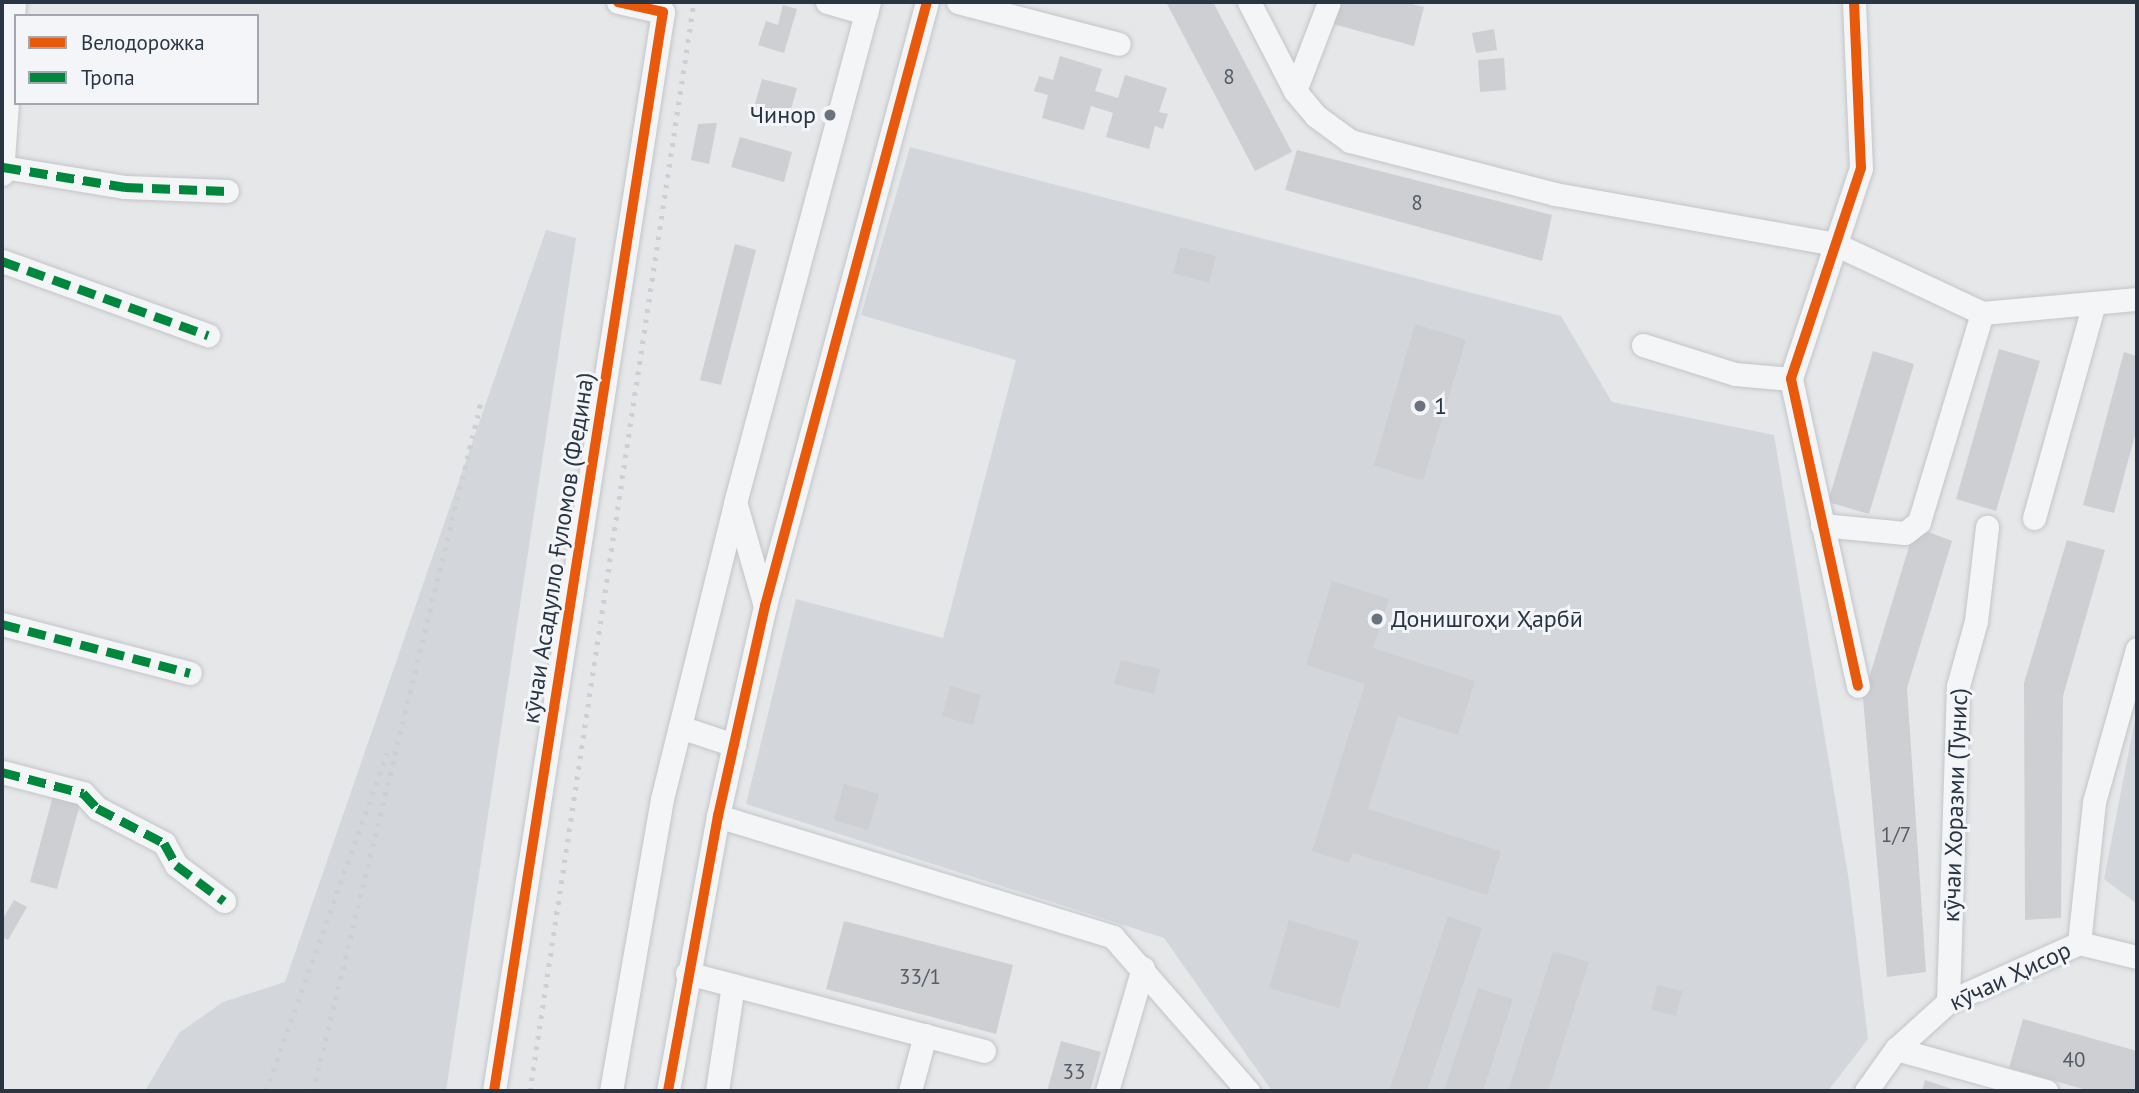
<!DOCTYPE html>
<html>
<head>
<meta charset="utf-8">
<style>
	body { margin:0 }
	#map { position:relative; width:2139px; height:1093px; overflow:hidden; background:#e5e7e9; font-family:"PT Sans",sans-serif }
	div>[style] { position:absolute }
	.built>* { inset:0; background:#d3d7dc }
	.building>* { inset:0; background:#cdcfd2 }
	.roads { filter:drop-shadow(0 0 2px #c3c5c7) drop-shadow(0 0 2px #c3c5c7) }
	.minor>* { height:23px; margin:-11.5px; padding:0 11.5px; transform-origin:11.5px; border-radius:11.5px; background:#f4f5f6 }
	.rail>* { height:5px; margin-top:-2.5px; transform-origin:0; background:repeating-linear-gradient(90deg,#cdcfd1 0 3.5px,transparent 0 10.5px) }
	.quiet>* { height:9px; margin-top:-4.5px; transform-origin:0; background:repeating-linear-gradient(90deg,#00873e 0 18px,transparent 0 27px) }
	.cycleway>* { height:10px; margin:-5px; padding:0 5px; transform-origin:5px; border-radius:5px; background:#e8590c }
	.dots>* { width:19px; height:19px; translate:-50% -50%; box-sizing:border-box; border:4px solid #f3f5f8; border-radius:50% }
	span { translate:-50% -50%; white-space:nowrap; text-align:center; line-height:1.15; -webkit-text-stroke:6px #f3f5f8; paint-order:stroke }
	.number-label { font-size:21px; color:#545c68 }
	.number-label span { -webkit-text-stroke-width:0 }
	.poi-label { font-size:24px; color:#2a3544 }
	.right { translate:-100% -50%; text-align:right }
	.left { translate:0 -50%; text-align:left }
	.street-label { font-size:24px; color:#2a3544 }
	.frame { position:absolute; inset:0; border:4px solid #2a3544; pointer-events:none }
	.legend { position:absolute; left:14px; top:14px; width:245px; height:91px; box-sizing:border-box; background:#f3f5f8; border:2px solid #a3a8b0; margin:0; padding:9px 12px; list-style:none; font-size:21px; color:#2a3544 }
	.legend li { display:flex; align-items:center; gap:14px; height:35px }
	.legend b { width:35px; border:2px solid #a3a8b0 }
</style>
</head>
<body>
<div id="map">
	<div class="built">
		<div style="clip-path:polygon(910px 147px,1561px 316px,1612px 402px,1774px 435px,1849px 881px,1868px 1039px,1828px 1091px,1272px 1091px,1164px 938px,746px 804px,796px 599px,943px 638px,1016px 360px,861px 315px)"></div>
		<div style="clip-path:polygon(546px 230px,576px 238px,446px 1091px,145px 1091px,179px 1033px,223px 1002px,285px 982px)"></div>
		<div style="clip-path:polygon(2137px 709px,2137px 904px,2104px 879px)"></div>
	</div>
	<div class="building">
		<div style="clip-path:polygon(1166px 2px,1213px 2px,1292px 152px,1255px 171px)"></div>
		<div style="clip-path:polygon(1339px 2px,1404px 2px,1424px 7px,1414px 46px,1333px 24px)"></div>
		<div style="clip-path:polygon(783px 5px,797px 9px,784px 53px,758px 45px,766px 21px,778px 25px)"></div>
		<div style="clip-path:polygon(1494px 29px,1497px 50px,1476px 53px,1472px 33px)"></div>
		<div style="clip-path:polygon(1060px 56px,1102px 69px,1095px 91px,1118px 98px,1125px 75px,1167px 88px,1159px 112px,1168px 114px,1163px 129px,1155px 126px,1149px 149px,1106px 137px,1113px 113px,1091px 106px,1084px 130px,1042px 118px,1048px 95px,1034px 91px,1039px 76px,1053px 80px)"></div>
		<div style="clip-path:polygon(1504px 58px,1506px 90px,1480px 92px,1478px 60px)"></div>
		<div style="clip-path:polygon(762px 79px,797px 88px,786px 127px,769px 122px,772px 112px,754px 107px)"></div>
		<div style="clip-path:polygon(717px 123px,709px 164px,691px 160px,698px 124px)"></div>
		<div style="clip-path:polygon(740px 137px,792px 152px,784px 182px,731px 167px)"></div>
		<div style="clip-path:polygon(1297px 150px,1552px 215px,1542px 261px,1285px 190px)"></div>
		<div style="clip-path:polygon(735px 244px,756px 250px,721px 385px,700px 380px)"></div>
		<div style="clip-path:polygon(1180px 247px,1216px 256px,1209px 283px,1173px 273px)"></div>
		<div style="clip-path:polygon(1415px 324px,1466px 340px,1423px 481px,1374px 465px)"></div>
		<div style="clip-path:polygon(1999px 349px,2040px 361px,1996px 511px,1956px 499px)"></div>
		<div style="clip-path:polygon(1873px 351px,1914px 364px,1869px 514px,1828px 502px)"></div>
		<div style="clip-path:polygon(2124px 352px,2137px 356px,2137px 428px,2114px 513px,2083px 505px)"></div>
		<div style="clip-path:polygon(1915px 527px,1952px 541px,1907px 688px,1926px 972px,1887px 977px,1863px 698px)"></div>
		<div style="clip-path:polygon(2067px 540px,2105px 550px,2063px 696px,2061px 918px,2025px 920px,2024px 683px)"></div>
		<div style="clip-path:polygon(1332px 581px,1389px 599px,1373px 648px,1475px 681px,1458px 735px,1398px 716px,1368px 809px,1501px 851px,1487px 895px,1353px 853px,1349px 863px,1312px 851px,1365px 684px,1306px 665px)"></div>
		<div style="clip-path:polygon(1121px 660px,1160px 669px,1154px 694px,1114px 684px)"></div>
		<div style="clip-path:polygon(950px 686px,981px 695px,973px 725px,942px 716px)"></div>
		<div style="clip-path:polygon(844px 784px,879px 794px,868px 830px,834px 820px)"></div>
		<div style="clip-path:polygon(54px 792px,81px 800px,57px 889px,30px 882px)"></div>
		<div style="clip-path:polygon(14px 900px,27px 907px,8px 940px,2px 937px,2px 920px)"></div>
		<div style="clip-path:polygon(1448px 916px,1482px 928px,1427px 1091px,1389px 1091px)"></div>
		<div style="clip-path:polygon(1289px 920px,1359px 941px,1339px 1008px,1269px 988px)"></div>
		<div style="clip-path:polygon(844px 921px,1013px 965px,996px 1034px,826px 989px)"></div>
		<div style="clip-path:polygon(1553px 951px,1589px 962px,1548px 1091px,1508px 1091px)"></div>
		<div style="clip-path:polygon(1657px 985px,1682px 991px,1676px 1016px,1651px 1010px)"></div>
		<div style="clip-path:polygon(1478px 988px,1513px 999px,1483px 1091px,1444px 1091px)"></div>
		<div style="clip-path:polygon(2023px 1019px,2137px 1051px,2137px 1091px,2090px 1091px,2009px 1068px)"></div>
		<div style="clip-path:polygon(1061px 1041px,1101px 1052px,1090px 1091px,1047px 1091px)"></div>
		<div style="clip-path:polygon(1925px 1080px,1958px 1091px,1922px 1091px)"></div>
	</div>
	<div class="roads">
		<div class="minor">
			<div style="left:827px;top:2px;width:41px;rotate:15.8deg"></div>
			<div style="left:958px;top:2px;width:166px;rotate:14.6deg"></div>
			<div style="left:1249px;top:2px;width:100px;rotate:62.7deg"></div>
			<div style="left:1295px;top:91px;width:33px;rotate:50deg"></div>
			<div style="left:1316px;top:116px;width:42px;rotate:36.3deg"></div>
			<div style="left:1350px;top:141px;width:212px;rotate:14.5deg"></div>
			<div style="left:1555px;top:194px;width:284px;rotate:10.1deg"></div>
			<div style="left:1835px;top:244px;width:162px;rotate:25.1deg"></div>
			<div style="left:1982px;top:313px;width:156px;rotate:-5.2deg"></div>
			<div style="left:1854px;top:2px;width:166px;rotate:87.6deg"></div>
			<div style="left:1861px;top:168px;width:222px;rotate:108.4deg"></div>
			<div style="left:1791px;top:379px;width:314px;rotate:77.7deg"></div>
			<div style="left:1295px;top:91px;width:95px;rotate:-69.1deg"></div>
			<div style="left:3px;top:167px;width:124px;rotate:9.3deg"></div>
			<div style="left:125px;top:187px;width:102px;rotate:2.2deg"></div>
			<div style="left:2px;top:174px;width:172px;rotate:-86deg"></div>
			<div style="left:2px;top:261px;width:219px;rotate:19.8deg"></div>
			<div style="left:1643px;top:345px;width:96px;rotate:17.5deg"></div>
			<div style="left:1735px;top:374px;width:56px;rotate:5.1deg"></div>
			<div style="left:736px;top:505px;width:105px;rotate:74deg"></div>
			<div style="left:2034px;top:518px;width:223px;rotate:-74.4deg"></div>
			<div style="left:1822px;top:525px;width:83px;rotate:5.5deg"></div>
			<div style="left:1905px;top:533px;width:18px;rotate:-38deg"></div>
			<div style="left:1919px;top:522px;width:218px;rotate:-73.2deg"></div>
			<div style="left:2px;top:624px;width:194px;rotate:14.6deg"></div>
			<div style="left:680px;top:727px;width:57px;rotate:18.4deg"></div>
			<div style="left:2px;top:772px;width:84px;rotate:14.5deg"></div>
			<div style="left:83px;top:793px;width:21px;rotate:47deg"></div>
			<div style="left:97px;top:808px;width:76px;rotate:27.6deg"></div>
			<div style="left:164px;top:843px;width:25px;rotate:61deg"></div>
			<div style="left:176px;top:865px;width:60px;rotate:36.9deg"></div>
			<div style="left:718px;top:816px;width:413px;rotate:17deg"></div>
			<div style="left:1113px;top:937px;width:205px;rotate:48.8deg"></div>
			<div style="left:2079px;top:943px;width:142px;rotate:-83.9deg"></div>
			<div style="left:2094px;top:802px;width:159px;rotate:-74.3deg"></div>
			<div style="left:687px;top:973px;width:307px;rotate:14.7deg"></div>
			<div style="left:1948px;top:1002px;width:316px;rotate:-88.2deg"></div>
			<div style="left:1958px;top:686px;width:67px;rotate:-74.5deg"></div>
			<div style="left:1976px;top:621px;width:95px;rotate:-83.3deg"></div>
			<div style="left:1896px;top:1049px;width:156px;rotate:15.6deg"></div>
			<div style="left:494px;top:1091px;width:1092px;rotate:-81.1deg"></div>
			<div style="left:663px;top:12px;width:46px;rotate:-167.5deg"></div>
			<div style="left:611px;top:1091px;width:296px;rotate:-80.1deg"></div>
			<div style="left:662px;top:799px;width:305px;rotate:-76.1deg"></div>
			<div style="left:735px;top:503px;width:519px;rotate:-75.03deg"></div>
			<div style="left:668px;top:1091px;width:280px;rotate:-79.7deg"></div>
			<div style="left:718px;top:816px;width:215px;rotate:-77.4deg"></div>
			<div style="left:765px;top:606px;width:625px;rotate:-74.99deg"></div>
			<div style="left:717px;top:1091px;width:107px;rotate:-81.4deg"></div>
			<div style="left:910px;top:1091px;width:58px;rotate:-75deg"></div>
			<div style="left:1107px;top:1091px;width:128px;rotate:-73.7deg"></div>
			<div style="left:1866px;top:1091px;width:52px;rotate:-54.5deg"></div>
			<div style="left:1896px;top:1049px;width:70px;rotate:-42.1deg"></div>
			<div style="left:1948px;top:1002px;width:144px;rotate:-24.2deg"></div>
			<div style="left:2079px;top:943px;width:60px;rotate:13.6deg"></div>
		</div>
	</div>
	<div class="rail">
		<div style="left:266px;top:1091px;width:359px;rotate:-70.3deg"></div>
		<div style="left:313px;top:1091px;width:709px;rotate:-76.3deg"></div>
		<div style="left:530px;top:1091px;width:1101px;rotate:-81.44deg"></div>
	</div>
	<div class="quiet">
		<div style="left:3px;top:167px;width:124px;rotate:9.3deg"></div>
		<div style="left:125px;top:187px;width:102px;rotate:2.2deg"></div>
		<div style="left:2px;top:261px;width:219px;rotate:19.8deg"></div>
		<div style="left:2px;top:624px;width:194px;rotate:14.6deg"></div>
		<div style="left:2px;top:772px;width:84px;rotate:14.5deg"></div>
		<div style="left:83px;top:793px;width:21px;rotate:47deg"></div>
		<div style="left:97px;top:808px;width:76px;rotate:27.6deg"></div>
		<div style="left:164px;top:843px;width:25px;rotate:61deg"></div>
		<div style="left:176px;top:865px;width:60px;rotate:36.9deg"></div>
	</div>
	<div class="cycleway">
		<div style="left:1854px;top:2px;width:166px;rotate:87.6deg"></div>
		<div style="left:1861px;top:168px;width:222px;rotate:108.4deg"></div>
		<div style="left:1791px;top:379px;width:314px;rotate:77.7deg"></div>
		<div style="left:494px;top:1091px;width:1092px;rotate:-81.1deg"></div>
		<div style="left:663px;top:12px;width:46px;rotate:-167.5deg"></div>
		<div style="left:668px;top:1091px;width:280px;rotate:-79.7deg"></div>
		<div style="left:718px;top:816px;width:215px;rotate:-77.4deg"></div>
		<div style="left:765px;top:606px;width:625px;rotate:-74.99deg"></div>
	</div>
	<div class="dots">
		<div style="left:830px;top:115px;background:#6b737e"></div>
		<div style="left:1420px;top:406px;background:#6b737e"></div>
		<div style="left:1377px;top:619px;background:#6b737e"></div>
	</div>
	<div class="number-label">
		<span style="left:1229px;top:77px">8</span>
		<span style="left:1417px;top:203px">8</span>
		<span style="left:1896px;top:835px">1/7</span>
		<span style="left:920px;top:977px">33/1</span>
		<span style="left:2074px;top:1060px">40</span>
		<span style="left:1074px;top:1072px">33</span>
	</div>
	<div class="poi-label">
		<span class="right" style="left:816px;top:115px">Чинор</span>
		<span class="left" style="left:1434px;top:406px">1</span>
		<span class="left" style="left:1391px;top:619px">Донишгоҳи Ҳарбӣ</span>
	</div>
	<div class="street-label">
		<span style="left:558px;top:548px;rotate:-81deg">кӯчаи Асадулло Ғуломов (Федина)</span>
		<span style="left:1955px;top:805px;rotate:-88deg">кӯчаи Хоразми (Тунис)</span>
		<span style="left:2010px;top:976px;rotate:-25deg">кӯчаи Ҳисор</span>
	</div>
	<div class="frame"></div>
	<ul class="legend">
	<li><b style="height:9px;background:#e8590c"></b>Велодорожка</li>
	<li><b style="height:9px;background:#00873e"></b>Тропа</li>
	</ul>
</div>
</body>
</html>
